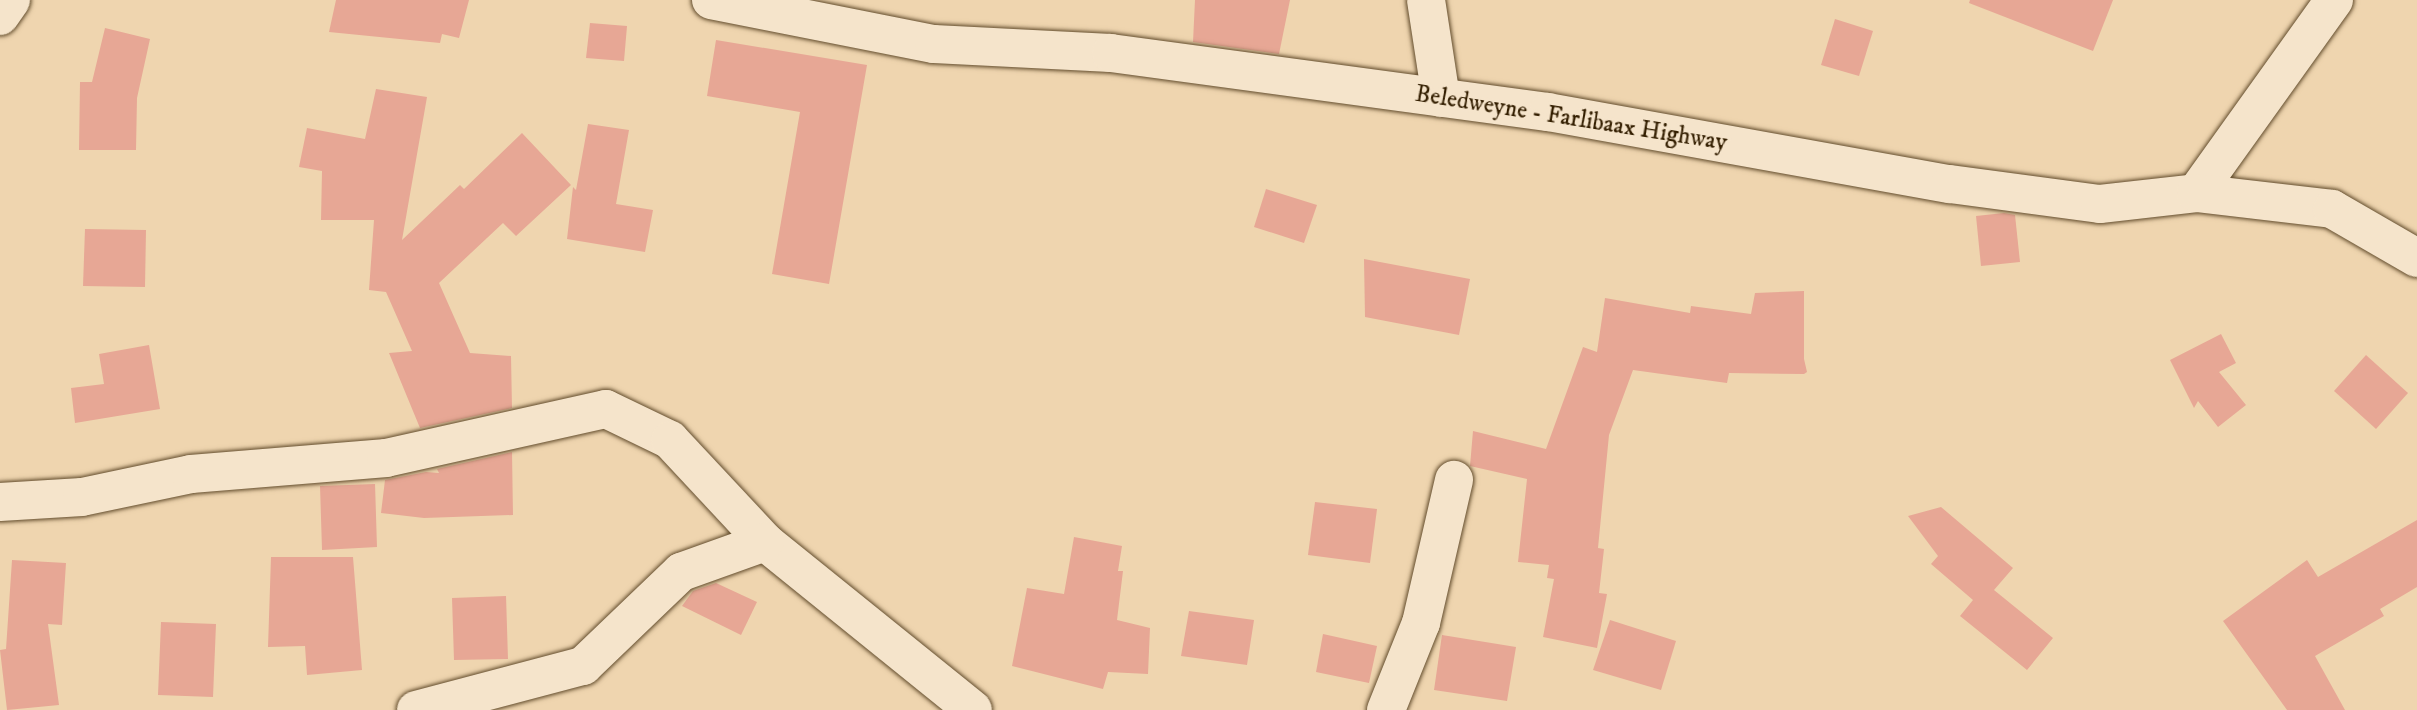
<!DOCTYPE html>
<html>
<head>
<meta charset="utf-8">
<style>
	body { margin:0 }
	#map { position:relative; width:2417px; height:710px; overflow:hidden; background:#efd5af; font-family:"IM FELL DW Pica",serif }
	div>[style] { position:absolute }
	.building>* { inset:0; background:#e7a795 }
	.roads { filter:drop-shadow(0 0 2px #624c2c) drop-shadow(0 0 2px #624c2c) }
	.street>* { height:38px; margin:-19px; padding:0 19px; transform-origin:19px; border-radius:19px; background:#f5e4cb }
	span { translate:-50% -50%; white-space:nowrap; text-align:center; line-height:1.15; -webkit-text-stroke:6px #f5e4cb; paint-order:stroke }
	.street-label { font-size:24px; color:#331e00 }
</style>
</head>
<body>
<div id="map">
	<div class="building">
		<div style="clip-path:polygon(336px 0,469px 0,459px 38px,442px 34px,440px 43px,329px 32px)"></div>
		<div style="clip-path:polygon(1195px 0,1290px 0,1279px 54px,1193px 42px)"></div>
		<div style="clip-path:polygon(1970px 0,2113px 0,2093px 51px,1969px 3px)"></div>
		<div style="clip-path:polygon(1835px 19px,1873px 31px,1859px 76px,1821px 65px)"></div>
		<div style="clip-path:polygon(590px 23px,627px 26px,624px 61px,586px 58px)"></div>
		<div style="clip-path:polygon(105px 28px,150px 39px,137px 98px,136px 150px,79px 150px,80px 82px,92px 82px)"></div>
		<div style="clip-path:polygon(716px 40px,867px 65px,829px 284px,772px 274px,800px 112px,707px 96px)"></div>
		<div style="clip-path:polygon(376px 89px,427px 97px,402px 240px,460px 185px,464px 189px,522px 133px,571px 185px,516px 236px,503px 223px,439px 283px,470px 353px,511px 356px,512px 408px,420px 428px,389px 353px,412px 351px,386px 292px,369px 290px,374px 220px,321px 220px,322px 171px,299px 167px,307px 128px,365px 139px)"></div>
		<div style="clip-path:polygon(588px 124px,629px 130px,616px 204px,653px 210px,645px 252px,567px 239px,573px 187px,576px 190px)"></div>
		<div style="clip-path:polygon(1266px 189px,1317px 205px,1304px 243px,1254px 227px)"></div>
		<div style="clip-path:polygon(2004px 213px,2015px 215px,2020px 262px,1981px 266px,1976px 216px)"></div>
		<div style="clip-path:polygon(85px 229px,146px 230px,145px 287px,83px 286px)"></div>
		<div style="clip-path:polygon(1364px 259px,1470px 279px,1459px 335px,1365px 317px)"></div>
		<div style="clip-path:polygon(1804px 291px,1804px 359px,1807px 372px,1804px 374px,1729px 373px,1727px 383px,1633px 370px,1609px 435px,1598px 548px,1604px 549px,1599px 593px,1607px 594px,1597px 648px,1543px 637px,1554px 579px,1547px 578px,1549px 565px,1518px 562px,1527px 479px,1470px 466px,1473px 431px,1546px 449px,1583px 347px,1597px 352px,1605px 298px,1690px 313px,1691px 306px,1751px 314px,1755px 293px)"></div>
		<div style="clip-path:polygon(2221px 334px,2236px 363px,2219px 372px,2246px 405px,2218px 427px,2198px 401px,2194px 408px,2170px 360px)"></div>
		<div style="clip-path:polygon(149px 345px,160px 409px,75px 423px,71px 388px,104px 384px,99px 354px)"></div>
		<div style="clip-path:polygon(2366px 355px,2408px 393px,2376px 429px,2334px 391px)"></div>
		<div style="clip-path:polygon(512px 452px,513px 515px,424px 518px,381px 513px,385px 480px,426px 472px,439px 473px,437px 469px)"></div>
		<div style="clip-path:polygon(375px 484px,377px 547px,322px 550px,320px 486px)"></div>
		<div style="clip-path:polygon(1315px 502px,1377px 509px,1370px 563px,1308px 555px)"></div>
		<div style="clip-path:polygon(1941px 507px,2013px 568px,1994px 590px,2053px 638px,2027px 670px,1960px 616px,1973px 600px,1931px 564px,1938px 556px,1908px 516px)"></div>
		<div style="clip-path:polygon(2417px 520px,2417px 587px,2380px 609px,2384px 616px,2315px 656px,2345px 710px,2287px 710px,2223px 621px,2307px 560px,2318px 577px)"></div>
		<div style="clip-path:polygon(1074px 537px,1122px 546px,1118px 571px,1123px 571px,1117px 620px,1150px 628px,1148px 674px,1108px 672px,1103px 689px,1012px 666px,1027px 588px,1064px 594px)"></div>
		<div style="clip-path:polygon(271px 557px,353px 557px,362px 670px,307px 675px,305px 646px,268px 647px)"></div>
		<div style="clip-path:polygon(12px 560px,66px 563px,62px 625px,48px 624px,59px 705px,7px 710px,0 650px,6px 649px)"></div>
		<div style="clip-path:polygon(716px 583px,757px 602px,741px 635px,682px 606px,693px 591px)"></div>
		<div style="clip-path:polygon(506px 596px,508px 659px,454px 660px,452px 598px)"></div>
		<div style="clip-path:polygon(1189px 611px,1254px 620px,1247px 665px,1181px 656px)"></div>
		<div style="clip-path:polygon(1610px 620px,1676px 641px,1661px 690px,1593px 670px)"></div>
		<div style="clip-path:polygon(161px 622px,216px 624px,213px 697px,158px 695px)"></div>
		<div style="clip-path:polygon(1323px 634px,1377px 646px,1369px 683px,1316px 672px)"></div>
		<div style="clip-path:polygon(1442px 635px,1516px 647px,1507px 701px,1434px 690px)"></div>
	</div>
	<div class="roads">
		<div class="street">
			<div style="left:711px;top:0;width:227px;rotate:11.2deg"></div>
			<div style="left:934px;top:44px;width:177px;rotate:2.9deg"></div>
			<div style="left:1111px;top:53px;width:441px;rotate:7.7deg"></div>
			<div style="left:1548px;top:112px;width:408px;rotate:10.2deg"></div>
			<div style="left:1950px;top:184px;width:151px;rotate:7.6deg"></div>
			<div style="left:2100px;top:204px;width:97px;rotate:-6.5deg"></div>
			<div style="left:2196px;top:193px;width:237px;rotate:-54.4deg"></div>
			<div style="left:1426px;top:0;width:99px;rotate:81.3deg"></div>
			<div style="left:0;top:16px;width:19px;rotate:-55deg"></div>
			<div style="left:2196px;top:193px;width:137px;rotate:6.7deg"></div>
			<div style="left:2332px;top:209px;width:98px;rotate:30deg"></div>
			<div style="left:0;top:502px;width:82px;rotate:-3.5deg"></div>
			<div style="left:82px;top:497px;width:111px;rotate:-11.9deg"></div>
			<div style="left:191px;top:474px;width:196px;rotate:-4.7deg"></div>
			<div style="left:386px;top:458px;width:225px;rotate:-12.6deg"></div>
			<div style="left:606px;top:409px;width:71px;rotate:25.8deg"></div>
			<div style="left:670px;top:440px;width:139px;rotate:47deg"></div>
			<div style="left:765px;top:542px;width:267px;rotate:38.9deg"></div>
			<div style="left:416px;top:710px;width:173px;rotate:-14.8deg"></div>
			<div style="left:583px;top:666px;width:136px;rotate:-43.8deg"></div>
			<div style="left:681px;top:572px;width:89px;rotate:-19.7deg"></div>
			<div style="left:1386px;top:710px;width:94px;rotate:-68.1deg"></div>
			<div style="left:1421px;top:623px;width:147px;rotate:-77deg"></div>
		</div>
	</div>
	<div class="street-label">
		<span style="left:1571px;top:119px;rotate:9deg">Beledweyne - Farlibaax Highway</span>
	</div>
</div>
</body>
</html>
